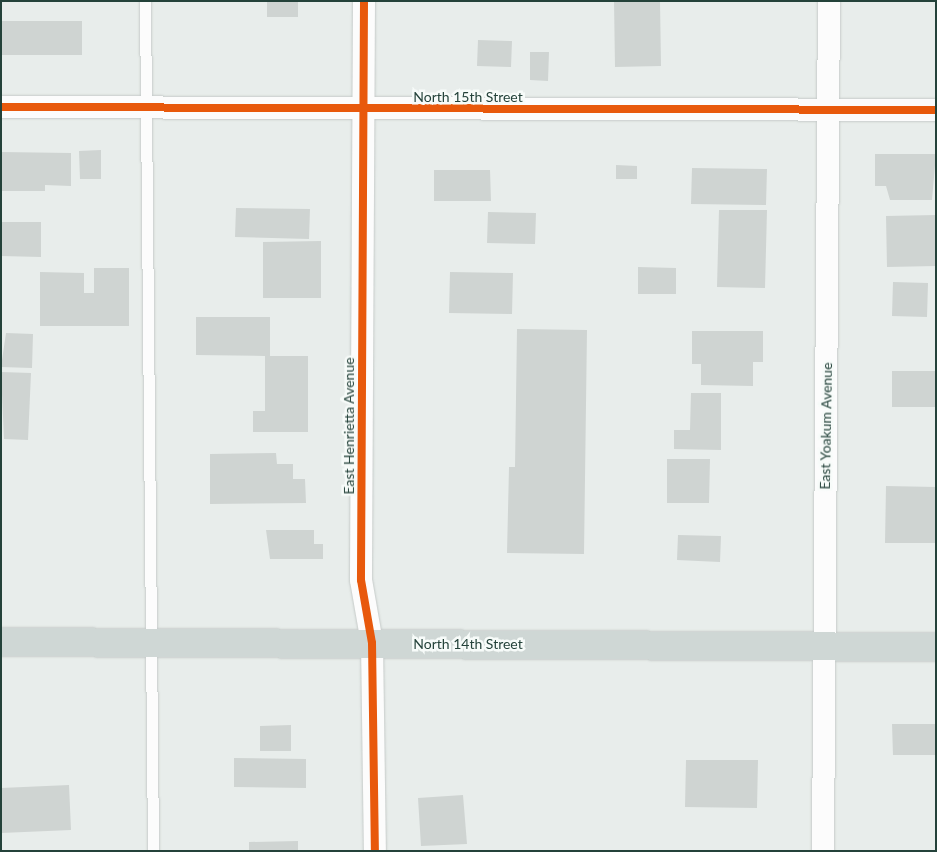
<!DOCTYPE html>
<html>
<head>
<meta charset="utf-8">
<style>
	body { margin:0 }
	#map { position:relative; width:937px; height:852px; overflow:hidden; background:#e8edeb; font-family:Lato,sans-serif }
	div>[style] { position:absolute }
	.building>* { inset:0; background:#cfd4d2 }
	.roads { filter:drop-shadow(0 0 1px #c5cac8) drop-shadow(0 0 1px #c5cac8) }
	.service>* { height:11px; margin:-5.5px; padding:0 5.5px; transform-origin:5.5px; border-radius:5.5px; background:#fcfcfc }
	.minor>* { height:22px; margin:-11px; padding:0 11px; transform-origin:11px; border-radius:11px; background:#fcfcfc }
	.primary>* { height:28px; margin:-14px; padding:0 14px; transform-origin:14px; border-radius:14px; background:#cfd7d5 }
	.cycleway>* { height:8px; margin:-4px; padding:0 4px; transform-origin:4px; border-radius:4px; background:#e8590c }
	span { translate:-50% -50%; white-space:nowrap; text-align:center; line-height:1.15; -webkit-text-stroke:5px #f7fbf9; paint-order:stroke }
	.street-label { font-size:14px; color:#24423a }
	.frame { position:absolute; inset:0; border:2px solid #24423a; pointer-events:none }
</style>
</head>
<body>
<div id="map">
	<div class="building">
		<div style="clip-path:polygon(267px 1px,298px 1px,298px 17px,267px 17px)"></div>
		<div style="clip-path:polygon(614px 1px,660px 1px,661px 66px,615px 67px)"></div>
		<div style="clip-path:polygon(2px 21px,82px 21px,82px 55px,2px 55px)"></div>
		<div style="clip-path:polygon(478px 40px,512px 41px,511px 67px,477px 66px)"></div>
		<div style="clip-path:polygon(530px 52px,549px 52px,548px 81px,530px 80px)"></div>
		<div style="clip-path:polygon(101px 150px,101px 179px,80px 179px,79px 151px)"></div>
		<div style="clip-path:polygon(1px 152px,71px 153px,71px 186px,45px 185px,45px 191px,1px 191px)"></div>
		<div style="clip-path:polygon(875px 154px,936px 154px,932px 200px,890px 200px,886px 186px,875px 186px)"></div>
		<div style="clip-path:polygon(616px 165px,637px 166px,637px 179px,616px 179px)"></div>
		<div style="clip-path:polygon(692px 168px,767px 169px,766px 205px,691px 204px)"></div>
		<div style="clip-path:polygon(434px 170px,490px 170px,491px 201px,434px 201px)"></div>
		<div style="clip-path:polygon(236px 208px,310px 209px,309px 239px,235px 237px)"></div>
		<div style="clip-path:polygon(719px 210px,767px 210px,765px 288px,717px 287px)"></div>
		<div style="clip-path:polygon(488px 212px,536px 213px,535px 244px,487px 243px)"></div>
		<div style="clip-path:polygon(936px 215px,936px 266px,887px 267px,886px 216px)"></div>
		<div style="clip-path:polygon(1px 222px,41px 222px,41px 257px,1px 256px)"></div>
		<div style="clip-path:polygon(321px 241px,321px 298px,263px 298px,263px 242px)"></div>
		<div style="clip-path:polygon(638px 267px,676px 268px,676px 294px,638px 294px)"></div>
		<div style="clip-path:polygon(94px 268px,129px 268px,129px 326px,40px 326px,40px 272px,84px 273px,84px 293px,94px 293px)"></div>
		<div style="clip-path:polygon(450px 272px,513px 273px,512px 314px,449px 313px)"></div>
		<div style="clip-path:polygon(893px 282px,928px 283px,927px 317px,892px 316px)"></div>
		<div style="clip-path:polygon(196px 317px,270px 317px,270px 356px,308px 356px,308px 432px,253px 432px,253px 411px,265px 411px,265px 356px,196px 355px)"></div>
		<div style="clip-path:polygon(517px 329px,587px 330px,584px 554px,507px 553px,509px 467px,515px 467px)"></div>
		<div style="clip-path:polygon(692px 331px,763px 331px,763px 362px,753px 362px,753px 386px,701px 385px,701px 364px,692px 364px)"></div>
		<div style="clip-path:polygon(6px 333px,33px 334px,32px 368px,1px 367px)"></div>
		<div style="clip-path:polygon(892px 371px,936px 371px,936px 407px,892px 407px)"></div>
		<div style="clip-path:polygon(1px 372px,31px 373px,28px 440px,4px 439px)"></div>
		<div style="clip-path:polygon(691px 393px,721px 393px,721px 450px,674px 449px,674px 430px,690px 430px)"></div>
		<div style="clip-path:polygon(276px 453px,277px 464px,293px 464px,293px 479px,305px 479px,306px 503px,210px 504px,210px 454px)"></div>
		<div style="clip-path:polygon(667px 459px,710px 459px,709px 503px,667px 503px)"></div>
		<div style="clip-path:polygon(886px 486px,936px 487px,936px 543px,885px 543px)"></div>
		<div style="clip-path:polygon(266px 530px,314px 530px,314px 544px,323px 544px,323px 559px,270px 559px)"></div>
		<div style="clip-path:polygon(678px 535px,721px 536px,720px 562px,677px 560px)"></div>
		<div style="clip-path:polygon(892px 724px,936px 724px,936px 755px,893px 755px)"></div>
		<div style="clip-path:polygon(291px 725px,291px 751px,260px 751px,260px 726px)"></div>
		<div style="clip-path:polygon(234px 758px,306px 759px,306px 788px,234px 787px)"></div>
		<div style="clip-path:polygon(686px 760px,758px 760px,757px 808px,685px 807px)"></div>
		<div style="clip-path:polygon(69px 785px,71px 830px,1px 833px,1px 788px)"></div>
		<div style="clip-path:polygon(463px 795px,467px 844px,421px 846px,418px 798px)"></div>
		<div style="clip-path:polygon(298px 841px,298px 851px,249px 851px,249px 842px)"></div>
	</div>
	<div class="roads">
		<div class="service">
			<div style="left:145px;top:1px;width:850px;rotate:89.46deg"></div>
		</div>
		<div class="minor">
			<div style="left:364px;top:1px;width:579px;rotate:90.3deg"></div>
			<div style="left:361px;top:580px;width:64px;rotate:80.1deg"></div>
			<div style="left:372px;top:643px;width:208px;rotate:89.2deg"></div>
			<div style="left:1px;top:107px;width:935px;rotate:0.18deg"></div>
			<div style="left:823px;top:851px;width:850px;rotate:-89.6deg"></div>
		</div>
		<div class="primary">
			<div style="left:1px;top:642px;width:935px;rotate:0.31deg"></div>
		</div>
	</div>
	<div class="cycleway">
		<div style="left:364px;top:1px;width:579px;rotate:90.3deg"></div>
		<div style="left:361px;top:580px;width:64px;rotate:80.1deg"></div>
		<div style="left:372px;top:643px;width:208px;rotate:89.2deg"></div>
		<div style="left:1px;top:107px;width:935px;rotate:0.18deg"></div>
	</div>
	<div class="street-label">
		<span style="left:468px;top:97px">North 15th Street</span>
		<span style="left:349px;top:426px;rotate:-90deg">East Henrietta Avenue</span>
		<span style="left:826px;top:426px;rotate:-89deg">East Yoakum Avenue</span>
		<span style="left:468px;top:644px">North 14th Street</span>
	</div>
	<div class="frame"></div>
</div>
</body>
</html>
